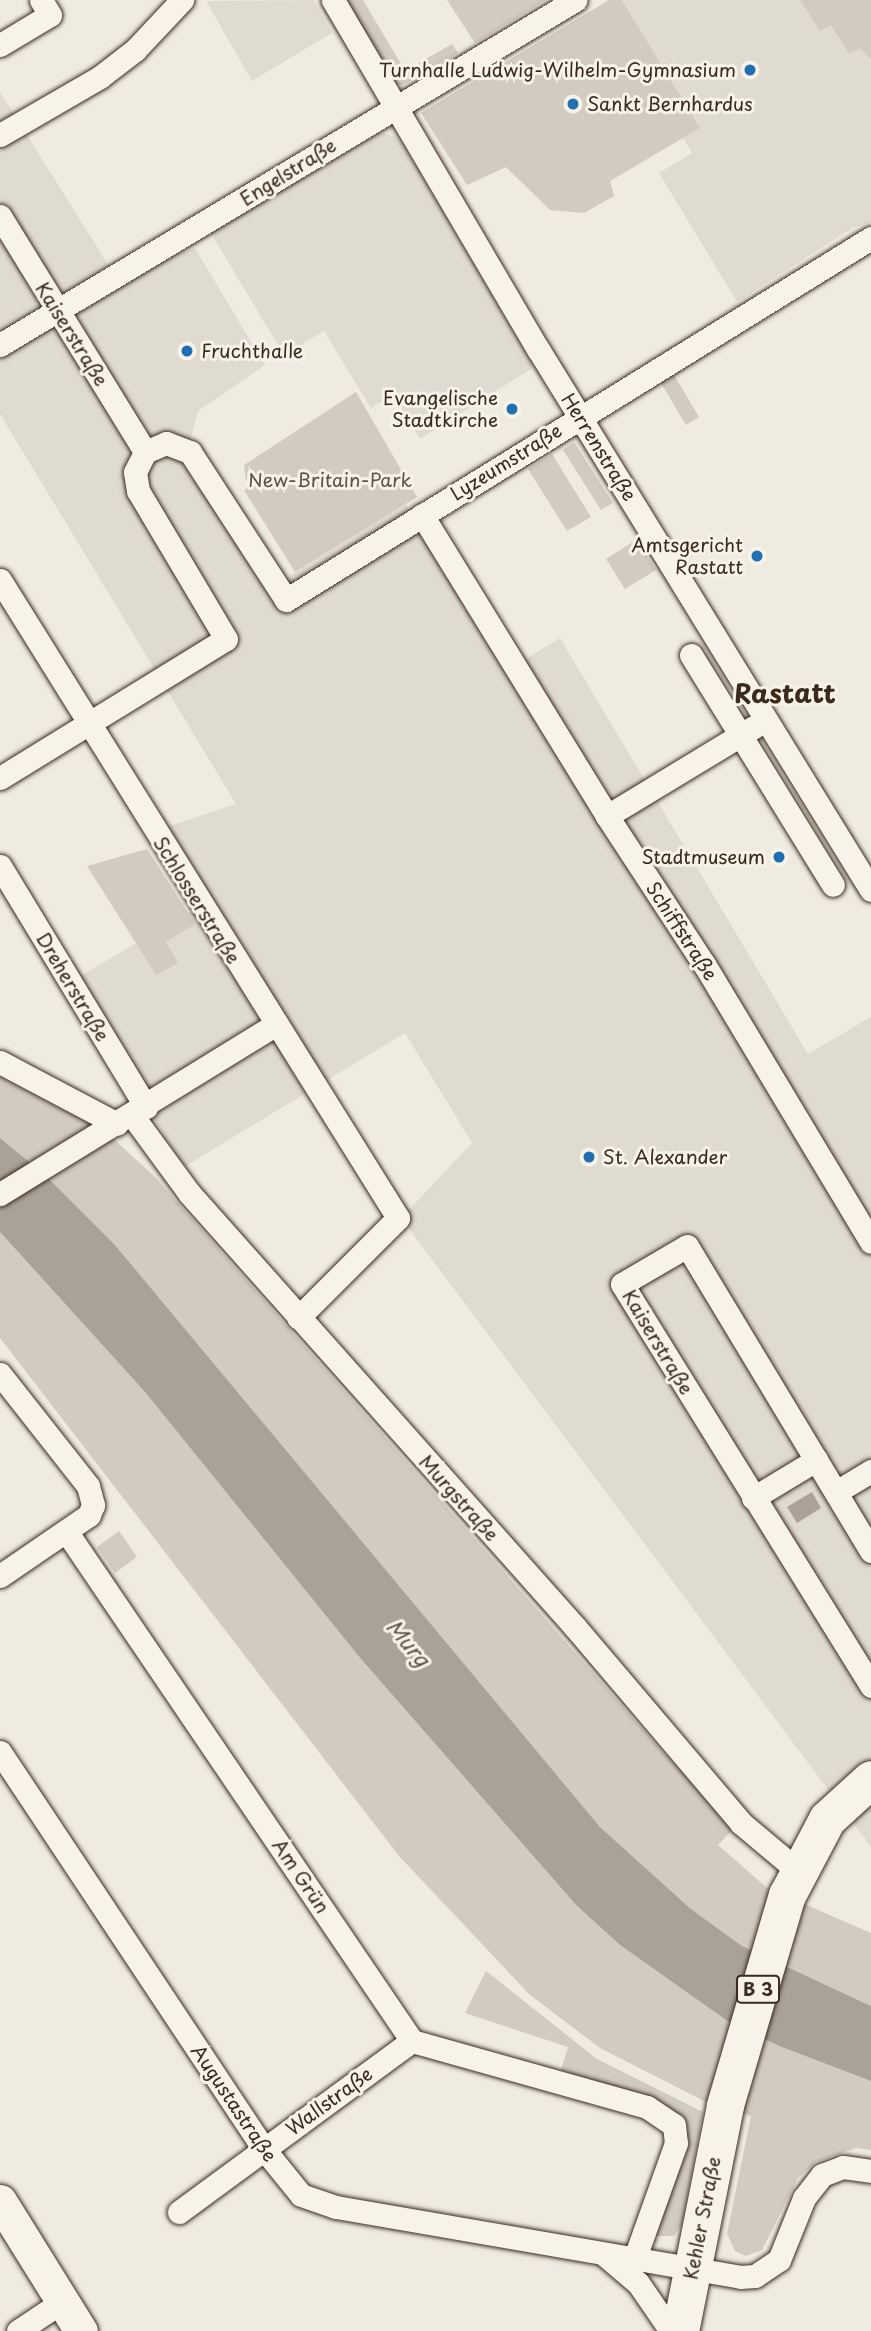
<!DOCTYPE html>
<html>
<head>
<meta charset="utf-8">
<style>
	body { margin:0 }
	#map { position:relative; width:871px; height:2331px; overflow:hidden; background:#efebe0; font-family:"Playpen Sans",sans-serif }
	div>[style] { position:absolute }
	.built>* { inset:0; background:#e0dbd0 }
	.green>* { inset:0; background:#d1cbc0 }
	.water>* { inset:0; background:#aaa296 }
	.roads { filter:drop-shadow(0 0 2px #3b2a1e) drop-shadow(0 0 2px #3b2a1e) }
	.street>* { height:23px; margin:-11.5px; padding:0 11.5px; transform-origin:11.5px; border-radius:11.5px; background:#f7f3e8 }
	.secondary>* { height:33px; margin:-16.5px; padding:0 16.5px; transform-origin:16.5px; border-radius:16.5px; background:#f7f3e8 }
	.primary>* { height:37px; margin:-18.5px; padding:0 18.5px; transform-origin:18.5px; border-radius:18.5px; background:#f7f3e8 }
	.dots>* { width:19px; height:19px; translate:-50% -50%; box-sizing:border-box; border:4px solid #f7f3e8; border-radius:50% }
	span { translate:-50% -50%; white-space:nowrap; text-align:center; line-height:1.15; -webkit-text-stroke:6px #f7f3e8; paint-order:stroke }
	.shield-label span { padding:2px 5px; background:#f7f3e8; border:2px solid; border-radius:5px; -webkit-text-stroke-width:0 }
	.shield-label { font-size:18px; color:#3b2a1e; font-weight:700 }
	.poi-label { font-size:19px; color:#3b2a1e }
	.right { translate:-100% -50%; text-align:right }
	.left { translate:0 -50%; text-align:left }
	.street-label { font-size:19px; color:#3b2a1e }
	.park-label { font-size:19px; color:#605246 }
	.water-label { font-size:21px; color:#625448; font-style:italic }
	.district-label { font-size:26px; color:#3b2a1e; font-weight:700 }
</style>
</head>
<body>
<div id="map">
	<div class="built">
		<div style="clip-path:polygon(314px 0,332px 33px,252px 81px,206px 1px)"></div>
		<div style="clip-path:polygon(622px 0,871px 0,871px 222px,852px 228px,737px 302px,659px 173px,692px 153px,683px 138px,700px 128px)"></div>
		<div style="clip-path:polygon(0 92px,116px 277px,195px 248px,265px 365px,198px 411px,186px 457px,270px 588px,406px 504px,508px 670px,560px 638px,808px 1054px,871px 1017px,871px 1847px,401px 1218px,472px 1143px,405px 1033px,184px 1167px,70px 982px,200px 906px,154px 831px,236px 804px,0 414px)"></div>
		<div style="clip-path:polygon(380px 133px,394px 136px,404px 145px,534px 367px,420px 439px,393px 395px,371px 408px,324px 331px,284px 355px,210px 232px)"></div>
	</div>
	<div class="green">
		<div style="clip-path:polygon(346px 0,363px 0,405px 71px,452px 44px,458px 53px,403px 85px,392px 84px)"></div>
		<div style="clip-path:polygon(447px 0,546px 0,475px 43px)"></div>
		<div style="clip-path:polygon(609px 0,622px 0,700px 128px,610px 181px,614px 196px,584px 213px,550px 210px,506px 167px,467px 185px,421px 113px)"></div>
		<div style="clip-path:polygon(800px 0,871px 0,871px 59px,860px 48px,849px 54px,831px 25px,820px 31px)"></div>
		<div style="clip-path:polygon(674px 375px,699px 417px,686px 425px,661px 383px)"></div>
		<div style="clip-path:polygon(356px 392px,417px 497px,295px 572px,244px 490px,253px 485px,246px 480px,244px 465px)"></div>
		<div style="clip-path:polygon(574px 442px,613px 503px,601px 510px,563px 450px)"></div>
		<div style="clip-path:polygon(552px 454px,591px 517px,567px 531px,528px 469px)"></div>
		<div style="clip-path:polygon(636px 540px,656px 570px,625px 589px,606px 559px)"></div>
		<div style="clip-path:polygon(147px 849px,195px 924px,166px 942px,178px 963px,156px 975px,87px 866px)"></div>
		<div style="clip-path:polygon(0 1077px,106px 1132px,156px 1178px,661px 1750px,735px 1827px,718px 1845px,767px 1888px,871px 1933px,871px 2006px,742px 1946px,691px 1909px,600px 1827px,115px 1245px,43px 1173px,0 1138px)"></div>
		<div style="clip-path:polygon(0 1232px,145px 1392px,361px 1659px,576px 1905px,620px 1945px,726px 2020px,779px 2046px,871px 2081px,871px 2150px,856px 2148px,816px 2162px,798px 2178px,762px 2250px,746px 2256px,735px 2251px,727px 2234px,751px 2116px,704px 2101px,600px 2048px,530px 1995px,399px 1856px,0 1338px)"></div>
		<div style="clip-path:polygon(119px 1531px,137px 1557px,115px 1573px,97px 1547px)"></div>
		<div style="clip-path:polygon(486px 1971px,597px 2059px,703px 2112px,682px 2224px,674px 2236px,653px 2236px,686px 2142px,687px 2131px,678px 2118px,648px 2100px,561px 2070px,568px 2047px,465px 2013px)"></div>
	</div>
	<div class="water">
		<div style="clip-path:polygon(0 1138px,43px 1173px,115px 1245px,600px 1827px,691px 1909px,742px 1946px,871px 2006px,871px 2081px,779px 2046px,726px 2020px,620px 1945px,576px 1905px,361px 1659px,145px 1392px,0 1232px)"></div>
		<div style="clip-path:polygon(812px 1492px,821px 1508px,797px 1523px,787px 1507px)"></div>
	</div>
	<div class="roads">
		<div class="street">
			<div style="left:333px;top:0;width:405px;rotate:59.6deg"></div>
			<div style="left:538px;top:349px;width:635px;rotate:58.39deg"></div>
			<div style="left:0;top:45px;width:58px;rotate:-31deg"></div>
			<div style="left:50px;top:15px;width:17px;rotate:-121deg"></div>
			<div style="left:0;top:135px;width:116px;rotate:-30.1deg"></div>
			<div style="left:100px;top:77px;width:44px;rotate:-37.6deg"></div>
			<div style="left:135px;top:50px;width:69px;rotate:-46.8deg"></div>
			<div style="left:0;top:216px;width:277px;rotate:58.4deg"></div>
			<div style="left:0;top:345px;width:671px;rotate:-30.96deg"></div>
			<div style="left:422px;top:515px;width:353px;rotate:58.4deg"></div>
			<div style="left:607px;top:816px;width:177px;rotate:56.8deg"></div>
			<div style="left:704px;top:964px;width:324px;rotate:59deg"></div>
			<div style="left:0;top:580px;width:752px;rotate:58.04deg"></div>
			<div style="left:398px;top:1218px;width:141px;rotate:135deg"></div>
			<div style="left:691px;top:655px;width:270px;rotate:58.3deg"></div>
			<div style="left:0;top:778px;width:265px;rotate:-31.6deg"></div>
			<div style="left:226px;top:639px;width:172px;rotate:-120.7deg"></div>
			<div style="left:138px;top:491px;width:19px;rotate:-99deg"></div>
			<div style="left:135px;top:472px;width:22px;rotate:-63deg"></div>
			<div style="left:145px;top:452px;width:23px;rotate:-23deg"></div>
			<div style="left:166px;top:443px;width:26px;rotate:21deg"></div>
			<div style="left:190px;top:452px;width:176px;rotate:57deg"></div>
			<div style="left:286px;top:600px;width:688px;rotate:-31.75deg"></div>
			<div style="left:607px;top:816px;width:172px;rotate:-31.2deg"></div>
			<div style="left:0;top:866px;width:282px;rotate:58.8deg"></div>
			<div style="left:0;top:1062px;width:132px;rotate:27.9deg"></div>
			<div style="left:132px;top:1115px;width:97px;rotate:53.8deg"></div>
			<div style="left:189px;top:1193px;width:581px;rotate:48.35deg"></div>
			<div style="left:575px;top:1627px;width:257px;rotate:49.7deg"></div>
			<div style="left:741px;top:1823px;width:73px;rotate:40deg"></div>
			<div style="left:0;top:1194px;width:323px;rotate:-31.6deg"></div>
			<div style="left:0;top:1374px;width:142px;rotate:51.8deg"></div>
			<div style="left:88px;top:1486px;width:20px;rotate:75deg"></div>
			<div style="left:93px;top:1505px;width:11px;rotate:112deg"></div>
			<div style="left:89px;top:1515px;width:108px;rotate:145.6deg"></div>
			<div style="left:836px;top:1492px;width:41px;rotate:-31deg"></div>
			<div style="left:753px;top:1498px;width:74px;rotate:-31.1deg"></div>
			<div style="left:66px;top:1531px;width:616px;rotate:55.85deg"></div>
			<div style="left:412px;top:2041px;width:244px;rotate:15.7deg"></div>
			<div style="left:647px;top:2107px;width:32px;rotate:34deg"></div>
			<div style="left:674px;top:2125px;width:18px;rotate:84deg"></div>
			<div style="left:676px;top:2143px;width:124px;rotate:109.7deg"></div>
			<div style="left:871px;top:1551px;width:356px;rotate:-121.1deg"></div>
			<div style="left:687px;top:1246px;width:75px;rotate:149.7deg"></div>
			<div style="left:622px;top:1284px;width:473px;rotate:58.2deg"></div>
			<div style="left:0;top:1752px;width:475px;rotate:56.4deg"></div>
			<div style="left:263px;top:2148px;width:60px;rotate:51deg"></div>
			<div style="left:301px;top:2195px;width:37px;rotate:19deg"></div>
			<div style="left:336px;top:2207px;width:410px;rotate:9.8deg"></div>
			<div style="left:740px;top:2277px;width:15px;rotate:-4deg"></div>
			<div style="left:755px;top:2276px;width:29px;rotate:-34deg"></div>
			<div style="left:779px;top:2260px;width:67px;rotate:-68deg"></div>
			<div style="left:804px;top:2198px;width:29px;rotate:-52deg"></div>
			<div style="left:822px;top:2175px;width:22px;rotate:-21deg"></div>
			<div style="left:843px;top:2167px;width:28px;rotate:8deg"></div>
			<div style="left:179px;top:2212px;width:289px;rotate:-36.3deg"></div>
			<div style="left:606px;top:2256px;width:42px;rotate:40.2deg"></div>
			<div style="left:638px;top:2283px;width:58px;rotate:55.5deg"></div>
			<div style="left:18px;top:2331px;width:54px;rotate:-33.7deg"></div>
		</div>
		<div class="secondary">
			<div style="left:0;top:2201px;width:153px;rotate:58.1deg"></div>
		</div>
		<div class="primary">
			<div style="left:680px;top:2331px;width:230px;rotate:-78.7deg"></div>
			<div style="left:725px;top:2105px;width:219px;rotate:-73.6deg"></div>
			<div style="left:787px;top:1895px;width:86px;rotate:-62.2deg"></div>
			<div style="left:827px;top:1819px;width:59px;rotate:-42.3deg"></div>
		</div>
	</div>
	<div class="dots">
		<div style="left:750px;top:70px;background:#1f6fb2"></div>
		<div style="left:573px;top:104px;background:#1f6fb2"></div>
		<div style="left:187px;top:351px;background:#1f6fb2"></div>
		<div style="left:512px;top:409px;background:#1f6fb2"></div>
		<div style="left:757px;top:556px;background:#1f6fb2"></div>
		<div style="left:779px;top:857px;background:#1f6fb2"></div>
		<div style="left:589px;top:1157px;background:#1f6fb2"></div>
	</div>
	<div class="shield-label">
		<span style="left:758px;top:1989px">B 3</span>
	</div>
	<div class="poi-label">
		<span class="right" style="left:736px;top:70px">Turnhalle Ludwig-Wilhelm-Gymnasium</span>
		<span class="left" style="left:587px;top:104px">Sankt Bernhardus</span>
		<span class="left" style="left:201px;top:351px">Fruchthalle</span>
		<span class="right" style="left:498px;top:409px">Evangelische<br>Stadtkirche</span>
		<span class="right" style="left:743px;top:556px">Amtsgericht<br>Rastatt</span>
		<span class="right" style="left:765px;top:857px">Stadtmuseum</span>
		<span class="left" style="left:603px;top:1157px">St. Alexander</span>
	</div>
	<div class="street-label">
		<span style="left:288px;top:172px;rotate:-32deg">Engelstraße</span>
		<span style="left:72px;top:334px;rotate:58deg">Kaiserstraße</span>
		<span style="left:599px;top:447px;rotate:58deg">Herrenstraße</span>
		<span style="left:506px;top:462px;rotate:-32deg">Lyzeumstraße</span>
		<span style="left:197px;top:900px;rotate:58deg">Schlosserstraße</span>
		<span style="left:682px;top:931px;rotate:57deg">Schiffstraße</span>
		<span style="left:73px;top:987px;rotate:59deg">Dreherstraße</span>
		<span style="left:658px;top:1342px;rotate:59deg">Kaiserstraße</span>
		<span style="left:459px;top:1498px;rotate:48deg">Murgstraße</span>
		<span style="left:301px;top:1876px;rotate:56deg">Am Grün</span>
		<span style="left:329px;top:2101px;rotate:-36deg">Wallstraße</span>
		<span style="left:234px;top:2103px;rotate:56deg">Augustastraße</span>
		<span style="left:702px;top:2218px;rotate:-79deg">Kehler Straße</span>
	</div>
	<div class="park-label">
		<span style="left:330px;top:480px">New-Britain-Park</span>
	</div>
	<div class="water-label">
		<span style="left:409px;top:1642px;rotate:50deg">Murg</span>
	</div>
	<div class="district-label">
		<span style="left:785px;top:693px">Rastatt</span>
	</div>
</div>
</body>
</html>
